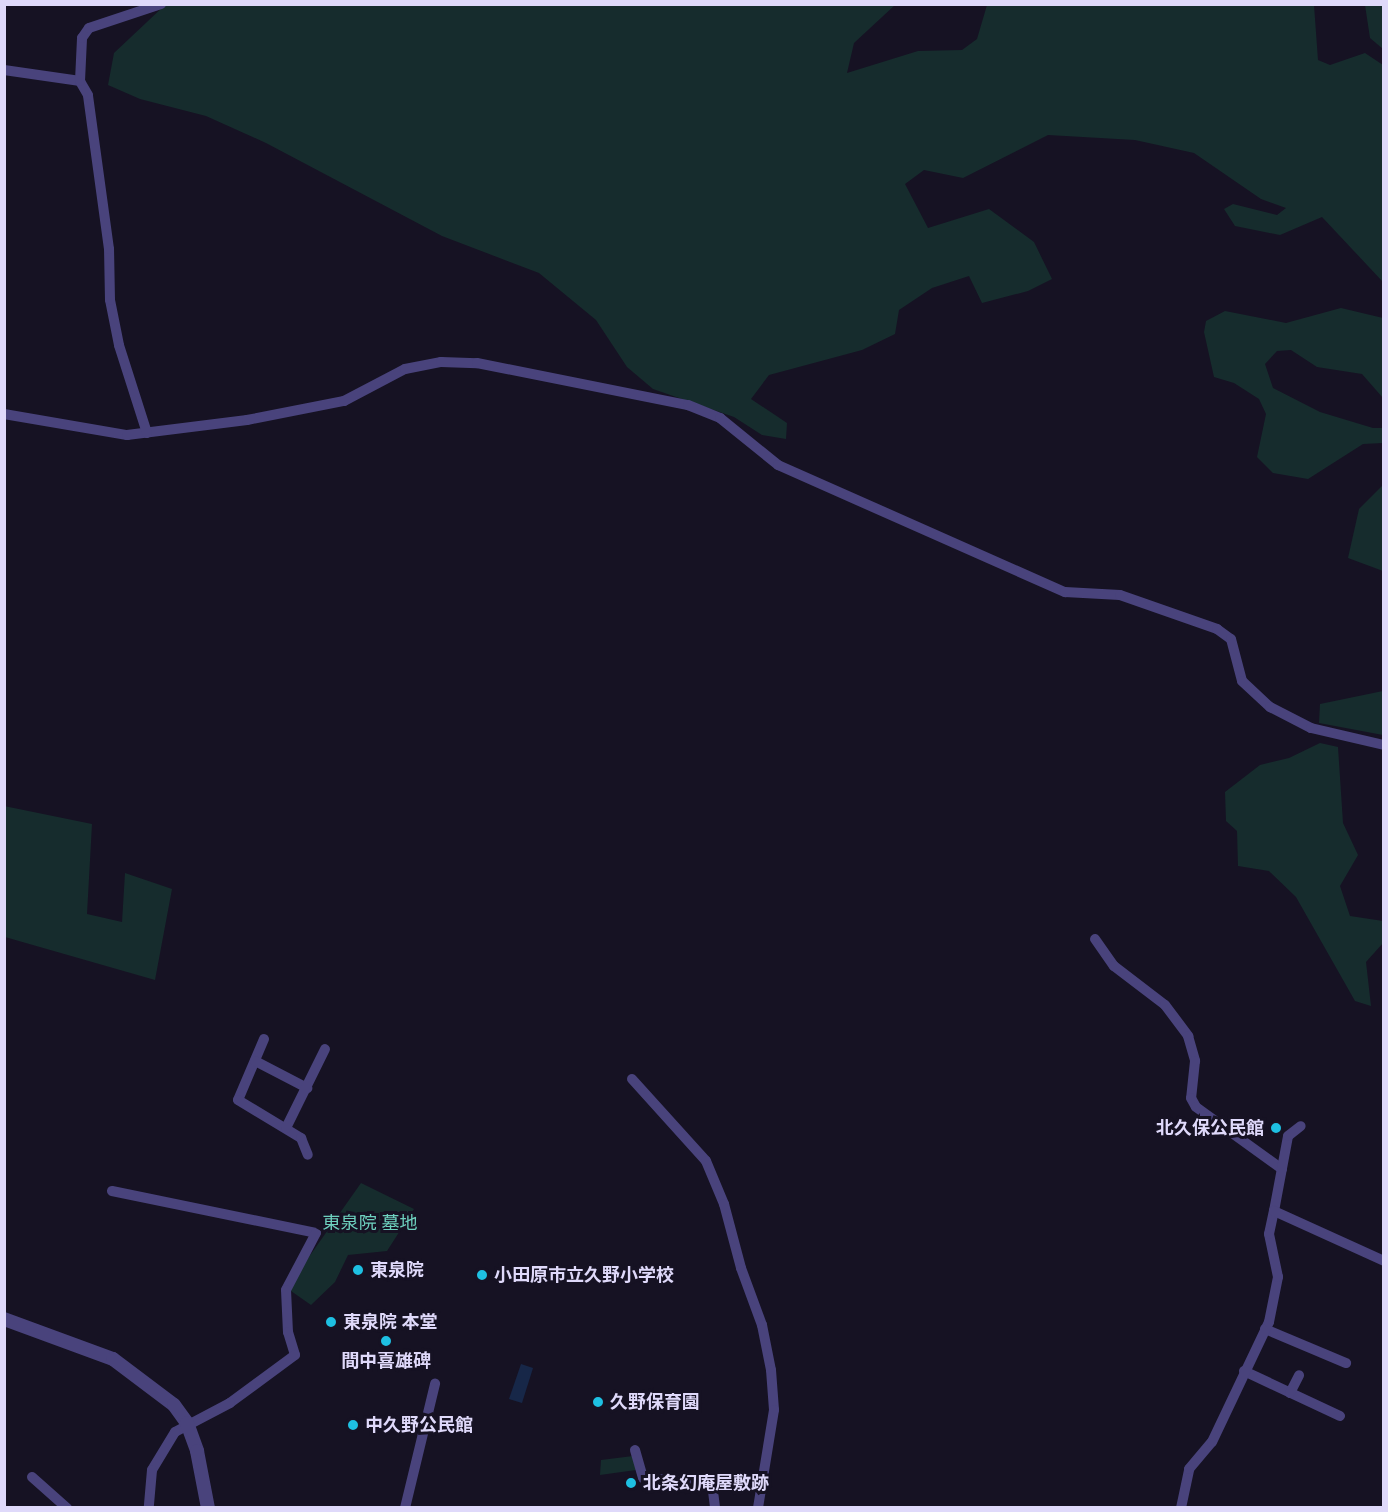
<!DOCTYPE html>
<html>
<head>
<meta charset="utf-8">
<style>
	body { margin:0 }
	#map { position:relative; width:1388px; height:1512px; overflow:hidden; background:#161223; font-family:"PT Sans","Noto Sans JP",sans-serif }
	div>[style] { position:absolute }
	.green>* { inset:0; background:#162c2d }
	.water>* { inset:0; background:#172748 }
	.minor>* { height:10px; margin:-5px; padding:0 5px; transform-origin:5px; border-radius:5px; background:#49437c }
	.tertiary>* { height:14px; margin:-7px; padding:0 7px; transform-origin:7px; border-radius:7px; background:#49437c }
	.dots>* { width:16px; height:16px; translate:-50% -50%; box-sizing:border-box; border:3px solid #161223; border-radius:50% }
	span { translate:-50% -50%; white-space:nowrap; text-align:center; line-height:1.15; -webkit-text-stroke:6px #161223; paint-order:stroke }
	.poi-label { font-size:18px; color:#dfd9fa; font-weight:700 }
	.right { translate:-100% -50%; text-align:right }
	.left { translate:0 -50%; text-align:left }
	.park-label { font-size:18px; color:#6ed1bf }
	.frame { position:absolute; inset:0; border:6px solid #dfd9fa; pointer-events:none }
</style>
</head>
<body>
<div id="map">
	<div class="green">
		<div style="clip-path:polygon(165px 5px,895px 5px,854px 43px,847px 73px,918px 51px,962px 50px,977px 39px,987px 5px,1314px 5px,1318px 60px,1330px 65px,1365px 53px,1383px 65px,1383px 282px,1322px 217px,1280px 235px,1235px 226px,1224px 209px,1233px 204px,1277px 215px,1286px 208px,1261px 199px,1194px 153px,1135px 140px,1048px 135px,963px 178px,924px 170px,905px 184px,928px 228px,989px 209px,1034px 242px,1052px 279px,1028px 291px,982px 303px,969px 276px,932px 288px,899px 310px,895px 334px,862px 350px,769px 375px,751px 399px,787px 423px,786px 439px,762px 435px,734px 417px,653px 389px,627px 367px,596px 320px,539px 273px,442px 236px,266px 143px,206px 116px,140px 99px,108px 85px,114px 53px)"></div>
		<div style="clip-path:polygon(1365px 5px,1383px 5px,1383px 49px,1370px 38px)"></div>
		<div style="clip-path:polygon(1341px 308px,1383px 318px,1383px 398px,1362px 374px,1317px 367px,1291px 350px,1277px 351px,1265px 364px,1273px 388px,1320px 412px,1373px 428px,1383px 428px,1383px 443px,1363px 444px,1308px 479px,1273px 473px,1257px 457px,1266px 414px,1259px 399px,1234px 383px,1214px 377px,1204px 332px,1206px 321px,1225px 311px,1286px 323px)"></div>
		<div style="clip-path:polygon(1383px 485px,1383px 571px,1348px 558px,1359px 509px)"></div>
		<div style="clip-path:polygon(1383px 691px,1383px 735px,1319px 723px,1320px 704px)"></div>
		<div style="clip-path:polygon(1320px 743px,1338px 747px,1343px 823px,1358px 855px,1340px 886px,1350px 916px,1383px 921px,1383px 943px,1366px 962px,1371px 1006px,1355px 1001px,1296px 897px,1269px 871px,1238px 866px,1237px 831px,1226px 821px,1225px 792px,1260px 765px,1289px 758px)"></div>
		<div style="clip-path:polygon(4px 806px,92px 824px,87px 914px,122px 922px,125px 873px,172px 889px,155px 980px,5px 937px)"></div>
		<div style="clip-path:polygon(361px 1183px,414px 1209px,387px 1251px,348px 1255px,335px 1282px,311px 1305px,291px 1291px,292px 1281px)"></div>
		<div style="clip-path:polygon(633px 1456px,636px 1470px,600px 1475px,601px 1460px)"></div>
	</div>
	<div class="water">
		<div style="clip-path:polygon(521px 1364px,533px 1368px,522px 1403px,509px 1399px)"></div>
	</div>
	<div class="minor">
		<div style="left:4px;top:70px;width:77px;rotate:8.2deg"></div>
		<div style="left:4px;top:414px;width:125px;rotate:9.7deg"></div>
		<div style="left:127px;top:435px;width:121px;rotate:-7.1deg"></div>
		<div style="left:247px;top:420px;width:99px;rotate:-11.1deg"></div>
		<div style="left:344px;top:401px;width:69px;rotate:-27.7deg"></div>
		<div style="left:405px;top:369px;width:37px;rotate:-11deg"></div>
		<div style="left:441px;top:362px;width:36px;rotate:2deg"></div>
		<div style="left:477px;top:363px;width:215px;rotate:11.3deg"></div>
		<div style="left:688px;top:405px;width:35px;rotate:22deg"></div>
		<div style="left:720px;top:418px;width:75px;rotate:39deg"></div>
		<div style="left:778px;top:465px;width:314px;rotate:23.9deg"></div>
		<div style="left:1065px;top:592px;width:55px;rotate:3.1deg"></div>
		<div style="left:1120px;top:595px;width:103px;rotate:19.3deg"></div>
		<div style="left:1217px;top:629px;width:17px;rotate:36deg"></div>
		<div style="left:1231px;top:639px;width:43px;rotate:75.3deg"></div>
		<div style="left:1242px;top:681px;width:38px;rotate:43deg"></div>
		<div style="left:1270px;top:707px;width:46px;rotate:27.1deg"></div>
		<div style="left:1311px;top:728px;width:75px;rotate:13.1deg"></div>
		<div style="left:147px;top:433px;width:92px;rotate:-107.7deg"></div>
		<div style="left:119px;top:345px;width:46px;rotate:-101.3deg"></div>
		<div style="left:110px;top:300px;width:51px;rotate:-91.1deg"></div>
		<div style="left:109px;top:249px;width:155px;rotate:-97.8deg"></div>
		<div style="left:88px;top:95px;width:16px;rotate:-120deg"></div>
		<div style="left:80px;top:81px;width:43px;rotate:-87.3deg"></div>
		<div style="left:82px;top:38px;width:12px;rotate:-55deg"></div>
		<div style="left:89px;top:28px;width:76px;rotate:-18.4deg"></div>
		<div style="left:1095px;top:939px;width:33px;rotate:55deg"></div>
		<div style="left:1114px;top:966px;width:64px;rotate:37.4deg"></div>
		<div style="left:1165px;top:1005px;width:39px;rotate:53deg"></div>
		<div style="left:1188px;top:1036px;width:26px;rotate:74deg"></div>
		<div style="left:1195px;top:1061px;width:37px;rotate:96deg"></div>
		<div style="left:1191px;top:1098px;width:10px;rotate:61deg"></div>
		<div style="left:1196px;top:1107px;width:106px;rotate:35.8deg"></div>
		<div style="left:264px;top:1039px;width:66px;rotate:113.1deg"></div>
		<div style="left:238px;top:1100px;width:74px;rotate:31.1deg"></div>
		<div style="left:301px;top:1138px;width:18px;rotate:68deg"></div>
		<div style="left:255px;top:1061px;width:59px;rotate:27.4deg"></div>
		<div style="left:632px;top:1079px;width:110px;rotate:47.9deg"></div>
		<div style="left:706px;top:1161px;width:47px;rotate:67.3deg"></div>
		<div style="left:724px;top:1204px;width:66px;rotate:75.1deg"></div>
		<div style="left:741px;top:1268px;width:61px;rotate:69.8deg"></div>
		<div style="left:762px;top:1325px;width:46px;rotate:78.7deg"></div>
		<div style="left:771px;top:1370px;width:40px;rotate:85.7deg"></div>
		<div style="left:774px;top:1410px;width:99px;rotate:99.3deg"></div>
		<div style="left:286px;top:1128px;width:88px;rotate:-63.7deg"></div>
		<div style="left:112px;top:1191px;width:208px;rotate:11.6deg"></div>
		<div style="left:316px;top:1233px;width:64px;rotate:117.8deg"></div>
		<div style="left:286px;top:1290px;width:42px;rotate:87.3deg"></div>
		<div style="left:288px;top:1332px;width:24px;rotate:73deg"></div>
		<div style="left:295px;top:1355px;width:81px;rotate:143.6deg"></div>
		<div style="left:230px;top:1403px;width:62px;rotate:152.2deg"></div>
		<div style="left:175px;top:1432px;width:44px;rotate:121.2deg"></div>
		<div style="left:152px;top:1470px;width:38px;rotate:95deg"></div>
		<div style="left:1274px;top:1211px;width:76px;rotate:-79.4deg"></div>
		<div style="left:1288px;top:1136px;width:16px;rotate:-38deg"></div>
		<div style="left:1265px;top:1329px;width:88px;rotate:22.8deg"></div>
		<div style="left:1244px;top:1371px;width:106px;rotate:25.1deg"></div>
		<div style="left:1290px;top:1393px;width:20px;rotate:-63deg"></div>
		<div style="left:635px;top:1450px;width:29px;rotate:74deg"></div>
		<div style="left:643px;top:1478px;width:69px;rotate:4.1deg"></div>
		<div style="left:712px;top:1483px;width:25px;rotate:83deg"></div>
		<div style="left:32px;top:1477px;width:47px;rotate:41.5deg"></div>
		<div style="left:405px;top:1508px;width:128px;rotate:-76.4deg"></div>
		<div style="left:1181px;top:1508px;width:40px;rotate:-78deg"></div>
		<div style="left:1189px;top:1469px;width:35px;rotate:-50deg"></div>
		<div style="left:1212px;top:1442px;width:133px;rotate:-64.6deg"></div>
		<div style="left:1269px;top:1322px;width:46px;rotate:-78.7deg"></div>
		<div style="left:1278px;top:1277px;width:44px;rotate:-101.8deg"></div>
		<div style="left:1269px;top:1234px;width:24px;rotate:-78deg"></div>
		<div style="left:1274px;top:1211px;width:121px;rotate:24.4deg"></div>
	</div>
	<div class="tertiary">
		<div style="left:4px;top:1319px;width:116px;rotate:20.2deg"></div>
		<div style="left:113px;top:1359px;width:76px;rotate:37deg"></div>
		<div style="left:174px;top:1405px;width:22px;rotate:54deg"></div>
		<div style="left:187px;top:1423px;width:30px;rotate:70deg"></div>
		<div style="left:197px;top:1451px;width:58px;rotate:79.1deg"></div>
	</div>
	<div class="dots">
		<div style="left:1276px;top:1128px;background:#1ec0e2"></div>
		<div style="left:358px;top:1270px;background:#1ec0e2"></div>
		<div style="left:482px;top:1275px;background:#1ec0e2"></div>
		<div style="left:331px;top:1322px;background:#1ec0e2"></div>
		<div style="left:386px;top:1341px;background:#1ec0e2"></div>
		<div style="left:598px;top:1402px;background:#1ec0e2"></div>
		<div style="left:353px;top:1425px;background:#1ec0e2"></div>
		<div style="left:631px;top:1483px;background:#1ec0e2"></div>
	</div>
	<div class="poi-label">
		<span class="right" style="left:1264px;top:1128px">北久保公民館</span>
		<span class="left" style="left:370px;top:1270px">東泉院</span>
		<span class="left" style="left:494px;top:1275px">小田原市立久野小学校</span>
		<span class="left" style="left:343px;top:1322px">東泉院 本堂</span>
		<span style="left:386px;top:1361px">間中喜雄碑</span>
		<span class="left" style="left:610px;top:1402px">久野保育園</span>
		<span class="left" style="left:365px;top:1425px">中久野公民館</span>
		<span class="left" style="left:643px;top:1483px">北条幻庵屋敷跡</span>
	</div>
	<div class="park-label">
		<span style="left:370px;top:1223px">東泉院 墓地</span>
	</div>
	<div class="frame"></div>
</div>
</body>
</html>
